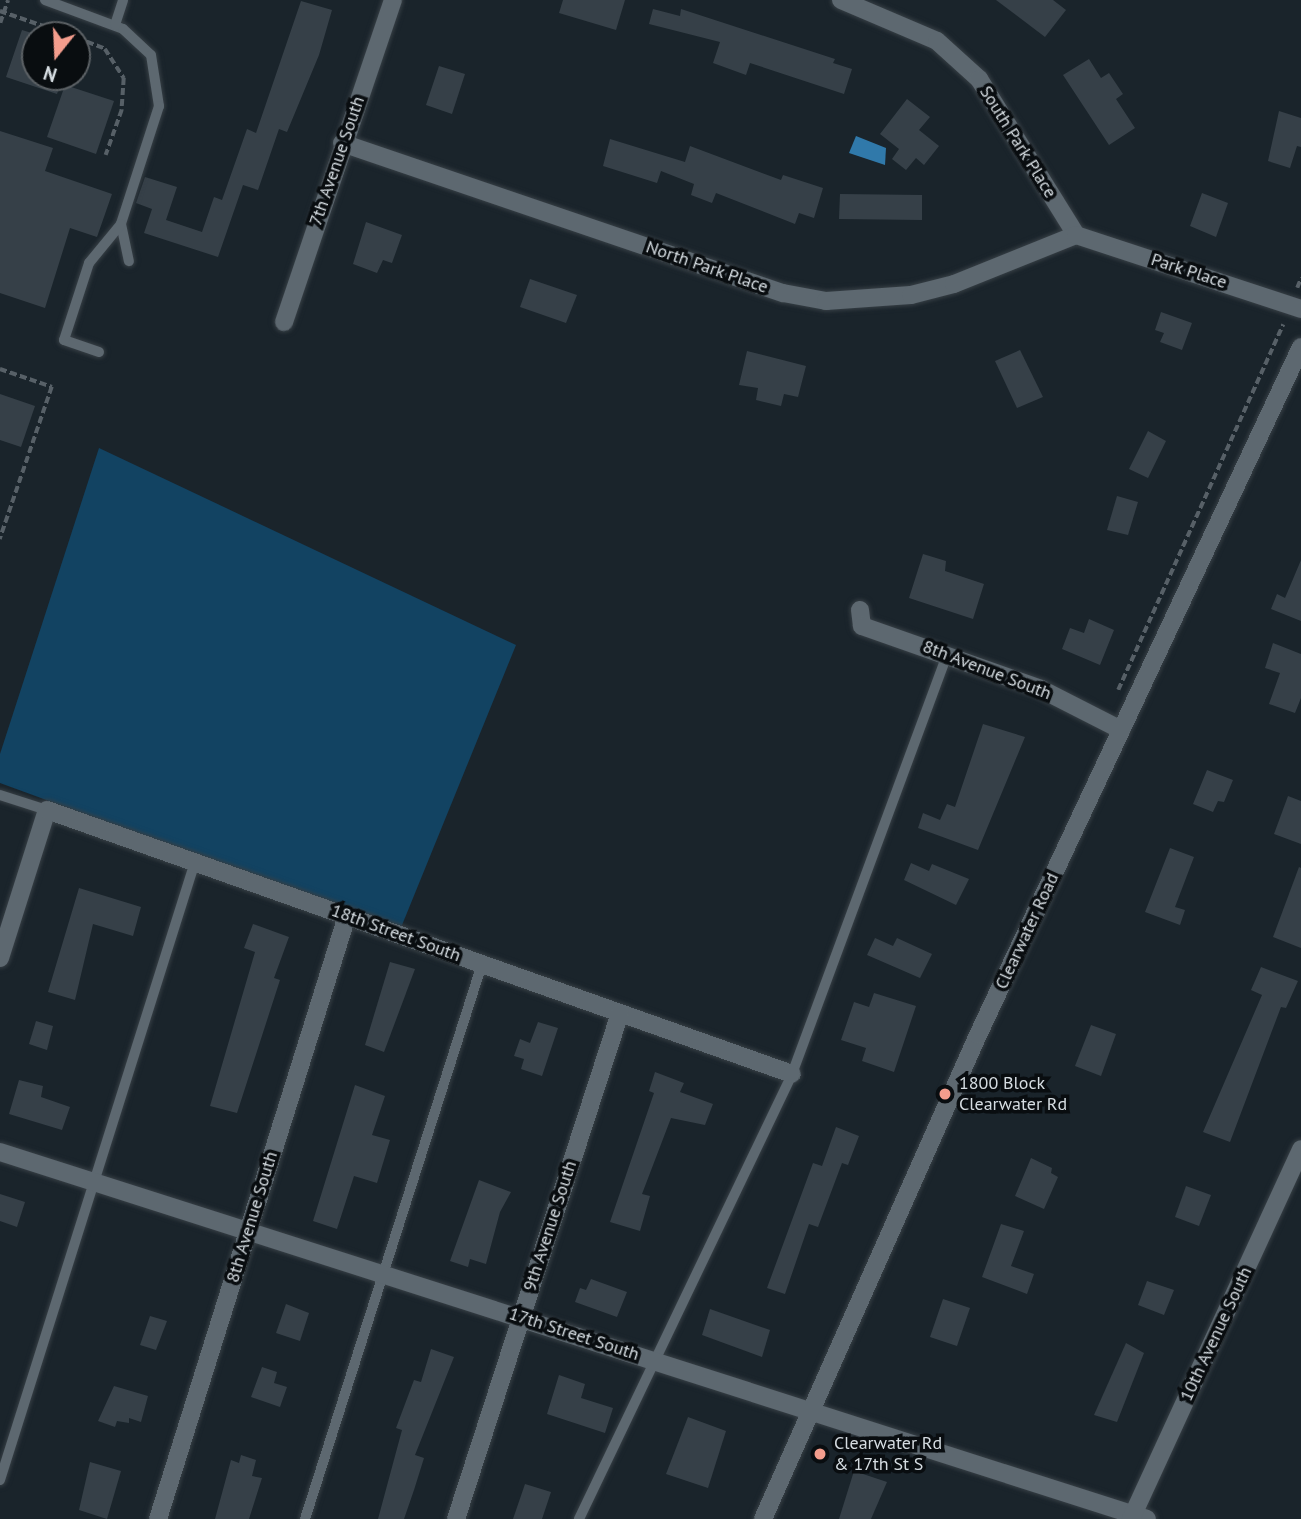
<!DOCTYPE html>
<html>
<head>
<meta charset="utf-8">
<style>
	body { margin:0 }
	#map { position:relative; width:1301px; height:1519px; overflow:hidden; background:#1a242b; font-family:"PT Sans",sans-serif }
	div>[style] { position:absolute }
	.green>* { inset:0; background:#124362 }
	.water>* { inset:0; background:#3079aa }
	.building>* { inset:0; background:#364048 }
	.path>* { height:3.5px; margin-top:-1.75px; transform-origin:0; background:repeating-linear-gradient(90deg,#576067 0 7px,transparent 0 10.5px) }
	.roads { filter:drop-shadow(0 0 2px #373f45) drop-shadow(0 0 2px #373f45) }
	.lane>* { height:10px; margin:-5px; padding:0 5px; transform-origin:5px; border-radius:5px; background:#5d6870 }
	.street>* { height:18px; margin:-9px; padding:0 9px; transform-origin:9px; border-radius:9px; background:#5d6870 }
	.secondary>* { height:18px; margin:-9px; padding:0 9px; transform-origin:9px; border-radius:9px; background:#5d6870 }
	.dots>* { width:19px; height:19px; translate:-50% -50%; box-sizing:border-box; border:4px solid #090d10; border-radius:50% }
	span { translate:-50% -50%; white-space:nowrap; text-align:center; line-height:1.15; -webkit-text-stroke:7px #090d10; paint-order:stroke }
	.street-label { font-size:18px; color:#d5dce1 }
	.poi-label { font-size:18px; color:#d5dce1 }
	.left { translate:0 -50%; text-align:left }
	.north { position:absolute; left:21px; top:21px; width:70px; height:70px; box-sizing:border-box; background:#090d10; border:2px solid #5b6064; border-radius:50%; rotate:198deg; font-size:19px; font-weight:700; line-height:28px; text-align:center; color:#d5dce1 }
	.north::after { content:''; display:block; margin:auto; width:24px; height:32px; background:#f49d8d; clip-path:polygon(50% 0,100% 100%,50% 72%,0 100%) }
</style>
</head>
<body>
<div id="map">
	<div class="green">
		<div style="clip-path:polygon(99px 448px,516px 645px,400px 930px,0 783px,0 754px)"></div>
	</div>
	<div class="water">
		<div style="clip-path:polygon(856px 136px,886px 148px,885px 165px,849px 153px)"></div>
	</div>
	<div class="building">
		<div style="clip-path:polygon(563px 0,625px 0,616px 30px,559px 13px)"></div>
		<div style="clip-path:polygon(996px 0,1053px 0,1066px 10px,1045px 37px)"></div>
		<div style="clip-path:polygon(301px 1px,332px 10px,319px 55px,287px 132px,279px 129px,258px 190px,243px 185px,218px 257px,144px 233px,152px 209px,136px 203px,145px 177px,177px 187px,166px 220px,202px 232px,214px 197px,222px 200px,247px 129px,256px 133px)"></div>
		<div style="clip-path:polygon(653px 9px,680px 16px,681px 9px,835px 59px,833px 63px,852px 69px,844px 94px,750px 63px,746px 75px,713px 63px,720px 42px,649px 24px)"></div>
		<div style="clip-path:polygon(22px 30px,35px 34px,35px 77px,63px 77px,57px 94px,6px 77px)"></div>
		<div style="clip-path:polygon(1089px 59px,1101px 78px,1109px 73px,1123px 94px,1116px 99px,1135px 128px,1109px 145px,1063px 75px)"></div>
		<div style="clip-path:polygon(439px 66px,465px 74px,452px 114px,426px 105px)"></div>
		<div style="clip-path:polygon(65px 85px,114px 101px,96px 154px,47px 137px)"></div>
		<div style="clip-path:polygon(907px 99px,930px 117px,919px 130px,939px 146px,924px 165px,916px 158px,906px 170px,892px 159px,899px 149px,880px 134px)"></div>
		<div style="clip-path:polygon(1279px 111px,1301px 118px,1301px 147px,1297px 146px,1290px 168px,1268px 161px)"></div>
		<div style="clip-path:polygon(0 131px,53px 148px,45px 171px,112px 194px,97px 237px,70px 228px,45px 308px,0 293px)"></div>
		<div style="clip-path:polygon(610px 139px,685px 162px,690px 146px,781px 180px,783px 175px,823px 188px,814px 218px,799px 213px,795px 224px,716px 193px,712px 203px,691px 195px,694px 184px,661px 171px,657px 183px,603px 166px)"></div>
		<div style="clip-path:polygon(1202px 193px,1228px 203px,1216px 237px,1190px 226px)"></div>
		<div style="clip-path:polygon(840px 194px,922px 195px,922px 220px,839px 219px)"></div>
		<div style="clip-path:polygon(366px 222px,402px 235px,392px 263px,383px 260px,377px 273px,353px 264px)"></div>
		<div style="clip-path:polygon(530px 279px,577px 295px,566px 323px,520px 307px)"></div>
		<div style="clip-path:polygon(1161px 312px,1192px 323px,1182px 350px,1160px 342px,1164px 333px,1155px 330px)"></div>
		<div style="clip-path:polygon(1020px 350px,1043px 397px,1017px 408px,995px 361px)"></div>
		<div style="clip-path:polygon(747px 351px,806px 366px,798px 397px,784px 394px,781px 406px,756px 400px,758px 388px,739px 385px)"></div>
		<div style="clip-path:polygon(0 394px,35px 406px,21px 447px,0 440px)"></div>
		<div style="clip-path:polygon(1148px 431px,1166px 441px,1148px 478px,1129px 469px)"></div>
		<div style="clip-path:polygon(1117px 496px,1138px 502px,1128px 535px,1107px 530px)"></div>
		<div style="clip-path:polygon(923px 554px,946px 561px,945px 571px,984px 584px,973px 619px,909px 598px)"></div>
		<div style="clip-path:polygon(1301px 560px,1301px 621px,1271px 609px,1277px 594px,1285px 598px)"></div>
		<div style="clip-path:polygon(1089px 619px,1114px 630px,1100px 665px,1062px 649px,1070px 628px,1084px 633px)"></div>
		<div style="clip-path:polygon(1273px 643px,1301px 654px,1301px 698px,1295px 713px,1269px 704px,1280px 673px,1265px 668px)"></div>
		<div style="clip-path:polygon(983px 724px,1025px 737px,978px 850px,918px 828px,923px 813px,940px 820px,947px 804px,955px 807px)"></div>
		<div style="clip-path:polygon(1207px 770px,1233px 780px,1224px 802px,1218px 801px,1213px 812px,1193px 804px)"></div>
		<div style="clip-path:polygon(1288px 796px,1301px 801px,1301px 844px,1274px 834px)"></div>
		<div style="clip-path:polygon(1170px 848px,1194px 857px,1175px 907px,1185px 910px,1180px 925px,1145px 912px)"></div>
		<div style="clip-path:polygon(911px 863px,929px 871px,932px 864px,969px 879px,956px 905px,904px 880px)"></div>
		<div style="clip-path:polygon(1299px 867px,1301px 868px,1301px 948px,1273px 937px)"></div>
		<div style="clip-path:polygon(79px 888px,141px 907px,133px 936px,93px 924px,75px 1000px,48px 992px)"></div>
		<div style="clip-path:polygon(253px 924px,289px 937px,274px 978px,280px 980px,237px 1113px,210px 1106px,255px 952px,244px 948px)"></div>
		<div style="clip-path:polygon(875px 938px,893px 946px,897px 938px,932px 954px,920px 978px,867px 955px)"></div>
		<div style="clip-path:polygon(390px 962px,415px 969px,384px 1052px,365px 1045px)"></div>
		<div style="clip-path:polygon(1261px 967px,1298px 981px,1286px 1008px,1281px 1007px,1230px 1142px,1203px 1132px,1262px 995px,1251px 990px)"></div>
		<div style="clip-path:polygon(874px 993px,916px 1006px,894px 1072px,862px 1061px,866px 1048px,841px 1040px,854px 1002px,869px 1007px)"></div>
		<div style="clip-path:polygon(36px 1021px,53px 1026px,47px 1050px,29px 1044px)"></div>
		<div style="clip-path:polygon(538px 1022px,558px 1028px,542px 1076px,521px 1069px,524px 1059px,514px 1056px,520px 1039px,530px 1043px)"></div>
		<div style="clip-path:polygon(1091px 1025px,1116px 1034px,1101px 1076px,1075px 1066px)"></div>
		<div style="clip-path:polygon(655px 1072px,684px 1083px,680px 1092px,713px 1104px,705px 1125px,671px 1118px,642px 1194px,650px 1196px,640px 1231px,610px 1222px,654px 1093px,649px 1091px)"></div>
		<div style="clip-path:polygon(19px 1080px,43px 1086px,41px 1097px,70px 1107px,62px 1130px,9px 1114px)"></div>
		<div style="clip-path:polygon(355px 1085px,385px 1096px,372px 1135px,390px 1140px,377px 1183px,354px 1176px,337px 1229px,313px 1221px)"></div>
		<div style="clip-path:polygon(836px 1127px,859px 1136px,848px 1165px,842px 1163px,818px 1227px,809px 1224px,785px 1294px,767px 1288px,813px 1163px,822px 1166px)"></div>
		<div style="clip-path:polygon(1031px 1158px,1052px 1168px,1051px 1173px,1058px 1177px,1044px 1209px,1015px 1196px)"></div>
		<div style="clip-path:polygon(479px 1180px,511px 1192px,500px 1212px,486px 1264px,470px 1259px,468px 1267px,450px 1261px)"></div>
		<div style="clip-path:polygon(1186px 1186px,1211px 1195px,1199px 1226px,1175px 1217px)"></div>
		<div style="clip-path:polygon(0 1194px,25px 1202px,17px 1227px,0 1221px)"></div>
		<div style="clip-path:polygon(1001px 1224px,1024px 1231px,1011px 1266px,1034px 1274px,1027px 1294px,982px 1277px)"></div>
		<div style="clip-path:polygon(591px 1279px,627px 1292px,617px 1317px,575px 1302px,580px 1288px,586px 1290px)"></div>
		<div style="clip-path:polygon(1147px 1281px,1174px 1290px,1164px 1315px,1138px 1305px)"></div>
		<div style="clip-path:polygon(943px 1299px,970px 1308px,957px 1346px,930px 1337px)"></div>
		<div style="clip-path:polygon(286px 1304px,309px 1313px,300px 1341px,276px 1333px)"></div>
		<div style="clip-path:polygon(710px 1309px,770px 1330px,762px 1357px,702px 1335px)"></div>
		<div style="clip-path:polygon(150px 1316px,167px 1321px,156px 1350px,140px 1345px)"></div>
		<div style="clip-path:polygon(1126px 1343px,1144px 1353px,1117px 1422px,1094px 1415px)"></div>
		<div style="clip-path:polygon(431px 1349px,454px 1357px,415px 1455px,424px 1458px,414px 1490px,404px 1519px,378px 1519px,402px 1430px,396px 1428px,414px 1380px,421px 1382px)"></div>
		<div style="clip-path:polygon(262px 1367px,277px 1372px,274px 1383px,287px 1387px,280px 1407px,251px 1397px)"></div>
		<div style="clip-path:polygon(559px 1375px,585px 1384px,581px 1398px,613px 1408px,605px 1433px,547px 1414px)"></div>
		<div style="clip-path:polygon(114px 1386px,148px 1396px,141px 1422px,129px 1418px,129px 1423px,117px 1421px,115px 1427px,98px 1421px)"></div>
		<div style="clip-path:polygon(688px 1417px,726px 1431px,708px 1488px,666px 1474px)"></div>
		<div style="clip-path:polygon(241px 1455px,256px 1460px,252px 1476px,262px 1478px,249px 1519px,215px 1519px,231px 1460px,239px 1463px)"></div>
		<div style="clip-path:polygon(90px 1462px,121px 1471px,107px 1519px,79px 1510px)"></div>
		<div style="clip-path:polygon(854px 1471px,887px 1482px,871px 1519px,839px 1519px)"></div>
		<div style="clip-path:polygon(525px 1484px,551px 1492px,542px 1519px,513px 1519px)"></div>
	</div>
	<div class="path">
		<div style="left:0;top:11px;width:73px;rotate:19.2deg"></div>
		<div style="left:0;top:23px;width:24px;rotate:-71deg"></div>
		<div style="left:77px;top:38px;width:30px;rotate:21deg"></div>
		<div style="left:105px;top:49px;width:35px;rotate:57deg"></div>
		<div style="left:124px;top:78px;width:32px;rotate:94deg"></div>
		<div style="left:122px;top:110px;width:48px;rotate:109.6deg"></div>
		<div style="left:1297px;top:288px;width:11px;rotate:-68deg"></div>
		<div style="left:0;top:369px;width:55px;rotate:19.1deg"></div>
		<div style="left:52px;top:387px;width:161px;rotate:108.9deg"></div>
		<div style="left:1118px;top:690px;width:401px;rotate:-65.7deg"></div>
	</div>
	<div class="roads">
		<div class="lane">
			<div style="left:45px;top:0;width:83px;rotate:20.4deg"></div>
			<div style="left:123px;top:29px;width:38px;rotate:43deg"></div>
			<div style="left:151px;top:55px;width:52px;rotate:81.1deg"></div>
			<div style="left:159px;top:106px;width:124px;rotate:107.9deg"></div>
			<div style="left:121px;top:224px;width:38px;rotate:78deg"></div>
			<div style="left:115px;top:25px;width:26px;rotate:-72deg"></div>
			<div style="left:99px;top:352px;width:37px;rotate:-161deg"></div>
			<div style="left:64px;top:340px;width:81px;rotate:-72deg"></div>
			<div style="left:89px;top:263px;width:50px;rotate:-50.6deg"></div>
			<div style="left:0;top:795px;width:49px;rotate:17.7deg"></div>
			<div style="left:0;top:1480px;width:648px;rotate:-72.49deg"></div>
			<div style="left:305px;top:1519px;width:583px;rotate:-72.31deg"></div>
			<div style="left:579px;top:1519px;width:493px;rotate:-64.4deg"></div>
			<div style="left:792px;top:1074px;width:448px;rotate:-69.7deg"></div>
		</div>
		<div class="street">
			<div style="left:841px;top:0;width:104px;rotate:23.1deg"></div>
			<div style="left:937px;top:41px;width:57px;rotate:42.1deg"></div>
			<div style="left:979px;top:79px;width:184px;rotate:58.1deg"></div>
			<div style="left:342px;top:143px;width:466px;rotate:18.8deg"></div>
			<div style="left:783px;top:293px;width:44px;rotate:10.5deg"></div>
			<div style="left:826px;top:301px;width:85px;rotate:-4deg"></div>
			<div style="left:911px;top:295px;width:44px;rotate:-14.3deg"></div>
			<div style="left:954px;top:284px;width:131px;rotate:-21.9deg"></div>
			<div style="left:1076px;top:235px;width:237px;rotate:18.2deg"></div>
			<div style="left:284px;top:322px;width:340px;rotate:-71.3deg"></div>
			<div style="left:860px;top:610px;width:16px;rotate:83deg"></div>
			<div style="left:862px;top:626px;width:190px;rotate:19.4deg"></div>
			<div style="left:1041px;top:689px;width:90px;rotate:27.1deg"></div>
			<div style="left:0;top:958px;width:155px;rotate:-72.4deg"></div>
			<div style="left:47px;top:810px;width:790px;rotate:19.51deg"></div>
			<div style="left:0;top:1152px;width:1204px;rotate:17.74deg"></div>
			<div style="left:158px;top:1519px;width:632px;rotate:-72.6deg"></div>
			<div style="left:456px;top:1519px;width:532px;rotate:-72.04deg"></div>
			<div style="left:1131px;top:1519px;width:407px;rotate:-65.3deg"></div>
		</div>
		<div class="secondary">
			<div style="left:763px;top:1519px;width:530px;rotate:-66.05deg"></div>
			<div style="left:978px;top:1035px;width:760px;rotate:-64.85deg"></div>
		</div>
	</div>
	<div class="dots">
		<div style="left:945px;top:1094px;background:#f49d8d"></div>
		<div style="left:820px;top:1454px;background:#f49d8d"></div>
	</div>
	<div class="street-label">
		<span style="left:1018px;top:142px;rotate:58deg">South Park Place</span>
		<span style="left:337px;top:161px;rotate:-71deg">7th Avenue South</span>
		<span style="left:707px;top:267px;rotate:19deg">North Park Place</span>
		<span style="left:1189px;top:271px;rotate:18deg">Park Place</span>
		<span style="left:987px;top:670px;rotate:21deg">8th Avenue South</span>
		<span style="left:1027px;top:931px;rotate:-65deg">Clearwater Road</span>
		<span style="left:396px;top:933px;rotate:20deg">18th Street South</span>
		<span style="left:252px;top:1217px;rotate:-73deg">8th Avenue South</span>
		<span style="left:550px;top:1226px;rotate:-72deg">9th Avenue South</span>
		<span style="left:574px;top:1334px;rotate:18deg">17th Street South</span>
		<span style="left:1216px;top:1334px;rotate:-65deg">10th Avenue South</span>
	</div>
	<div class="poi-label">
		<span class="left" style="left:959px;top:1094px">1800 Block<br>Clearwater Rd</span>
		<span class="left" style="left:834px;top:1454px">Clearwater Rd<br>&amp; 17th St S</span>
	</div>
	<div class="north">N</div>
</div>
</body>
</html>
